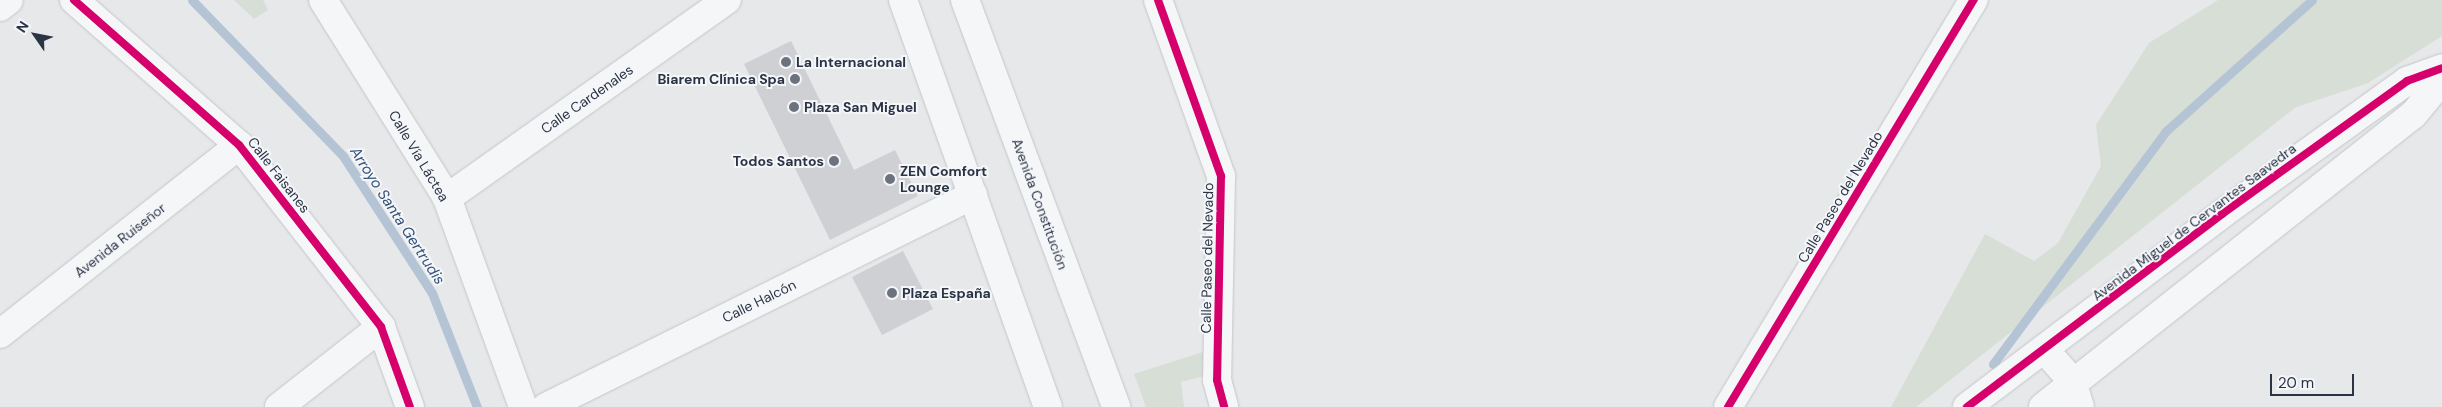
<!DOCTYPE html>
<html>
<head>
<meta charset="utf-8">
<style>
	body { margin:0 }
	#map { position:relative; width:2442px; height:407px; overflow:hidden; background:#e6e8ea; font-family:"DM Sans",sans-serif }
	div>[style] { position:absolute }
	.green>* { inset:0; background:#d6ded6 }
	.stream>* { height:9px; margin:-4.5px; padding:0 4.5px; transform-origin:4.5px; border-radius:4.5px; background:#b4c4d5 }
	.building>* { inset:0; background:#ced0d3 }
	.roads { filter:drop-shadow(0 0 1px #c4c6c8) drop-shadow(0 0 1px #c4c6c8) }
	.minor>* { height:28px; margin:-14px; padding:0 14px; transform-origin:14px; border-radius:14px; background:#f5f6f7 }
	.tertiary>* { height:28px; margin:-14px; padding:0 14px; transform-origin:14px; border-radius:14px; background:#f5f6f7 }
	.cycleway>* { height:8px; margin:-4px; padding:0 4px; transform-origin:4px; border-radius:4px; background:#d6006c }
	.dots>* { width:14px; height:14px; translate:-50% -50%; box-sizing:border-box; border:2px solid #f4f6f9; border-radius:50% }
	span { translate:-50% -50%; white-space:nowrap; text-align:center; line-height:1.15; -webkit-text-stroke:4px #f4f6f9; paint-order:stroke }
	.poi-label { font-size:14px; color:#2b3445; font-weight:700 }
	.left { translate:0 -50%; text-align:left }
	.right { translate:-100% -50%; text-align:right }
	.street-label { font-size:14px; color:#2b3445 }
	.water-label { font-size:15px; color:#34527a; font-style:italic }
	.north { position:absolute; left:10px; top:10px; width:50px; height:50px; -webkit-text-stroke:4px #f4f6f9; paint-order:stroke; rotate:303deg; font-size:14px; font-weight:700; line-height:20px; text-align:center; color:#2b3445 }
	.north::after { content:''; display:block; margin:auto; width:18px; height:22px; background:#2b3445; clip-path:polygon(50% 0,100% 100%,50% 72%,0 100%) }
	.scale { position:absolute; left:2270px; top:374px; width:84px; height:22px; box-sizing:border-box; border:2px solid #2b3445; border-top:0; padding-left:6px; font-size:15px; line-height:18px; white-space:nowrap; color:#2b3445; -webkit-text-stroke:4px #f4f6f9; paint-order:stroke }
</style>
</head>
<body>
<div id="map">
	<div class="green">
		<div style="clip-path:polygon(234px 0,263px 0,268px 10px,254px 19px)"></div>
		<div style="clip-path:polygon(2218px 0,2442px 0,2442px 36px,2368px 83px,2296px 107px,1916px 407px,1891px 407px,1985px 234px,2034px 261px,2058px 243px,2101px 166px,2096px 125px,2149px 43px)"></div>
		<div style="clip-path:polygon(1203px 352px,1204px 376px,1181px 382px,1184px 407px,1146px 407px,1134px 374px)"></div>
	</div>
	<div class="stream">
		<div style="left:192px;top:0;width:217px;rotate:45.9deg"></div>
		<div style="left:343px;top:156px;width:163px;rotate:57deg"></div>
		<div style="left:432px;top:293px;width:123px;rotate:68.5deg"></div>
		<div style="left:1993px;top:364px;width:290px;rotate:-53.4deg"></div>
		<div style="left:2166px;top:131px;width:196px;rotate:-41.9deg"></div>
	</div>
	<div class="building">
		<div style="clip-path:polygon(791px 41px,854px 170px,895px 150px,918px 196px,830px 240px,744px 64px)"></div>
		<div style="clip-path:polygon(903px 251px,933px 309px,882px 335px,852px 277px)"></div>
	</div>
	<div class="roads">
		<div class="minor">
			<div style="left:74px;top:0;width:220px;rotate:41.3deg"></div>
			<div style="left:239px;top:145px;width:231px;rotate:52deg"></div>
			<div style="left:381px;top:327px;width:85px;rotate:70.1deg"></div>
			<div style="left:323px;top:0;width:234px;rotate:57.9deg"></div>
			<div style="left:447px;top:198px;width:222px;rotate:70deg"></div>
			<div style="left:1158px;top:0;width:187px;rotate:70.3deg"></div>
			<div style="left:1221px;top:176px;width:204px;rotate:91.1deg"></div>
			<div style="left:1217px;top:380px;width:28px;rotate:75deg"></div>
			<div style="left:0;top:7px;width:11px;rotate:-38deg"></div>
			<div style="left:447px;top:198px;width:343px;rotate:-35.3deg"></div>
			<div style="left:0;top:334px;width:305px;rotate:-38.3deg"></div>
			<div style="left:2045px;top:350px;width:41px;rotate:48.9deg"></div>
			<div style="left:2072px;top:381px;width:27px;rotate:73deg"></div>
			<div style="left:279px;top:407px;width:130px;rotate:-38.1deg"></div>
			<div style="left:546px;top:407px;width:477px;rotate:-26.4deg"></div>
			<div style="left:1728px;top:407px;width:476px;rotate:-58.9deg"></div>
		</div>
		<div class="tertiary">
			<div style="left:903px;top:0;width:432px;rotate:70.4deg"></div>
			<div style="left:965px;top:0;width:434px;rotate:69.6deg"></div>
			<div style="left:1967px;top:407px;width:320px;rotate:-37.1deg"></div>
			<div style="left:2222px;top:214px;width:228px;rotate:-35.7deg"></div>
			<div style="left:2407px;top:81px;width:37px;rotate:-20deg"></div>
			<div style="left:2043px;top:407px;width:471px;rotate:-38.3deg"></div>
			<div style="left:2413px;top:115px;width:45px;rotate:-50.4deg"></div>
		</div>
	</div>
	<div class="cycleway">
		<div style="left:74px;top:0;width:220px;rotate:41.3deg"></div>
		<div style="left:239px;top:145px;width:231px;rotate:52deg"></div>
		<div style="left:381px;top:327px;width:85px;rotate:70.1deg"></div>
		<div style="left:1158px;top:0;width:187px;rotate:70.3deg"></div>
		<div style="left:1221px;top:176px;width:204px;rotate:91.1deg"></div>
		<div style="left:1217px;top:380px;width:28px;rotate:75deg"></div>
		<div style="left:1728px;top:407px;width:476px;rotate:-58.9deg"></div>
		<div style="left:1967px;top:407px;width:320px;rotate:-37.1deg"></div>
		<div style="left:2222px;top:214px;width:228px;rotate:-35.7deg"></div>
		<div style="left:2407px;top:81px;width:37px;rotate:-20deg"></div>
	</div>
	<div class="dots">
		<div style="left:786px;top:62px;background:#6c737f"></div>
		<div style="left:795px;top:79px;background:#6c737f"></div>
		<div style="left:794px;top:107px;background:#6c737f"></div>
		<div style="left:834px;top:161px;background:#6c737f"></div>
		<div style="left:890px;top:179px;background:#6c737f"></div>
		<div style="left:892px;top:293px;background:#6c737f"></div>
	</div>
	<div class="poi-label">
		<span class="left" style="left:796px;top:62px">La Internacional</span>
		<span class="right" style="left:785px;top:79px">Biarem Clínica Spa</span>
		<span class="left" style="left:804px;top:107px">Plaza San Miguel</span>
		<span class="right" style="left:824px;top:161px">Todos Santos</span>
		<span class="left" style="left:900px;top:179px">ZEN Comfort<br>Lounge</span>
		<span class="left" style="left:902px;top:293px">Plaza España</span>
	</div>
	<div class="street-label">
		<span style="left:587px;top:99px;rotate:-35deg">Calle Cardenales</span>
		<span style="left:419px;top:156px;rotate:59deg">Calle Vía Láctea</span>
		<span style="left:279px;top:175px;rotate:52deg">Calle Faisanes</span>
		<span style="left:1840px;top:197px;rotate:-59deg">Calle Paseo del Nevado</span>
		<span style="left:1040px;top:204px;rotate:70deg">Avenida Constitución</span>
		<span style="left:2194px;top:222px;rotate:-37deg">Avenida Miguel de Cervantes Saavedra</span>
		<span style="left:120px;top:240px;rotate:-38deg">Avenida Ruiseñor</span>
		<span style="left:1207px;top:258px;rotate:-89deg">Calle Paseo del Nevado</span>
		<span style="left:759px;top:301px;rotate:-26deg">Calle Halcón</span>
	</div>
	<div class="water-label">
		<span style="left:397px;top:216px;rotate:57deg">Arroyo Santa Gertrudis</span>
	</div>
	<div class="north">N</div>
	<div class="scale">20 m</div>
</div>
</body>
</html>
